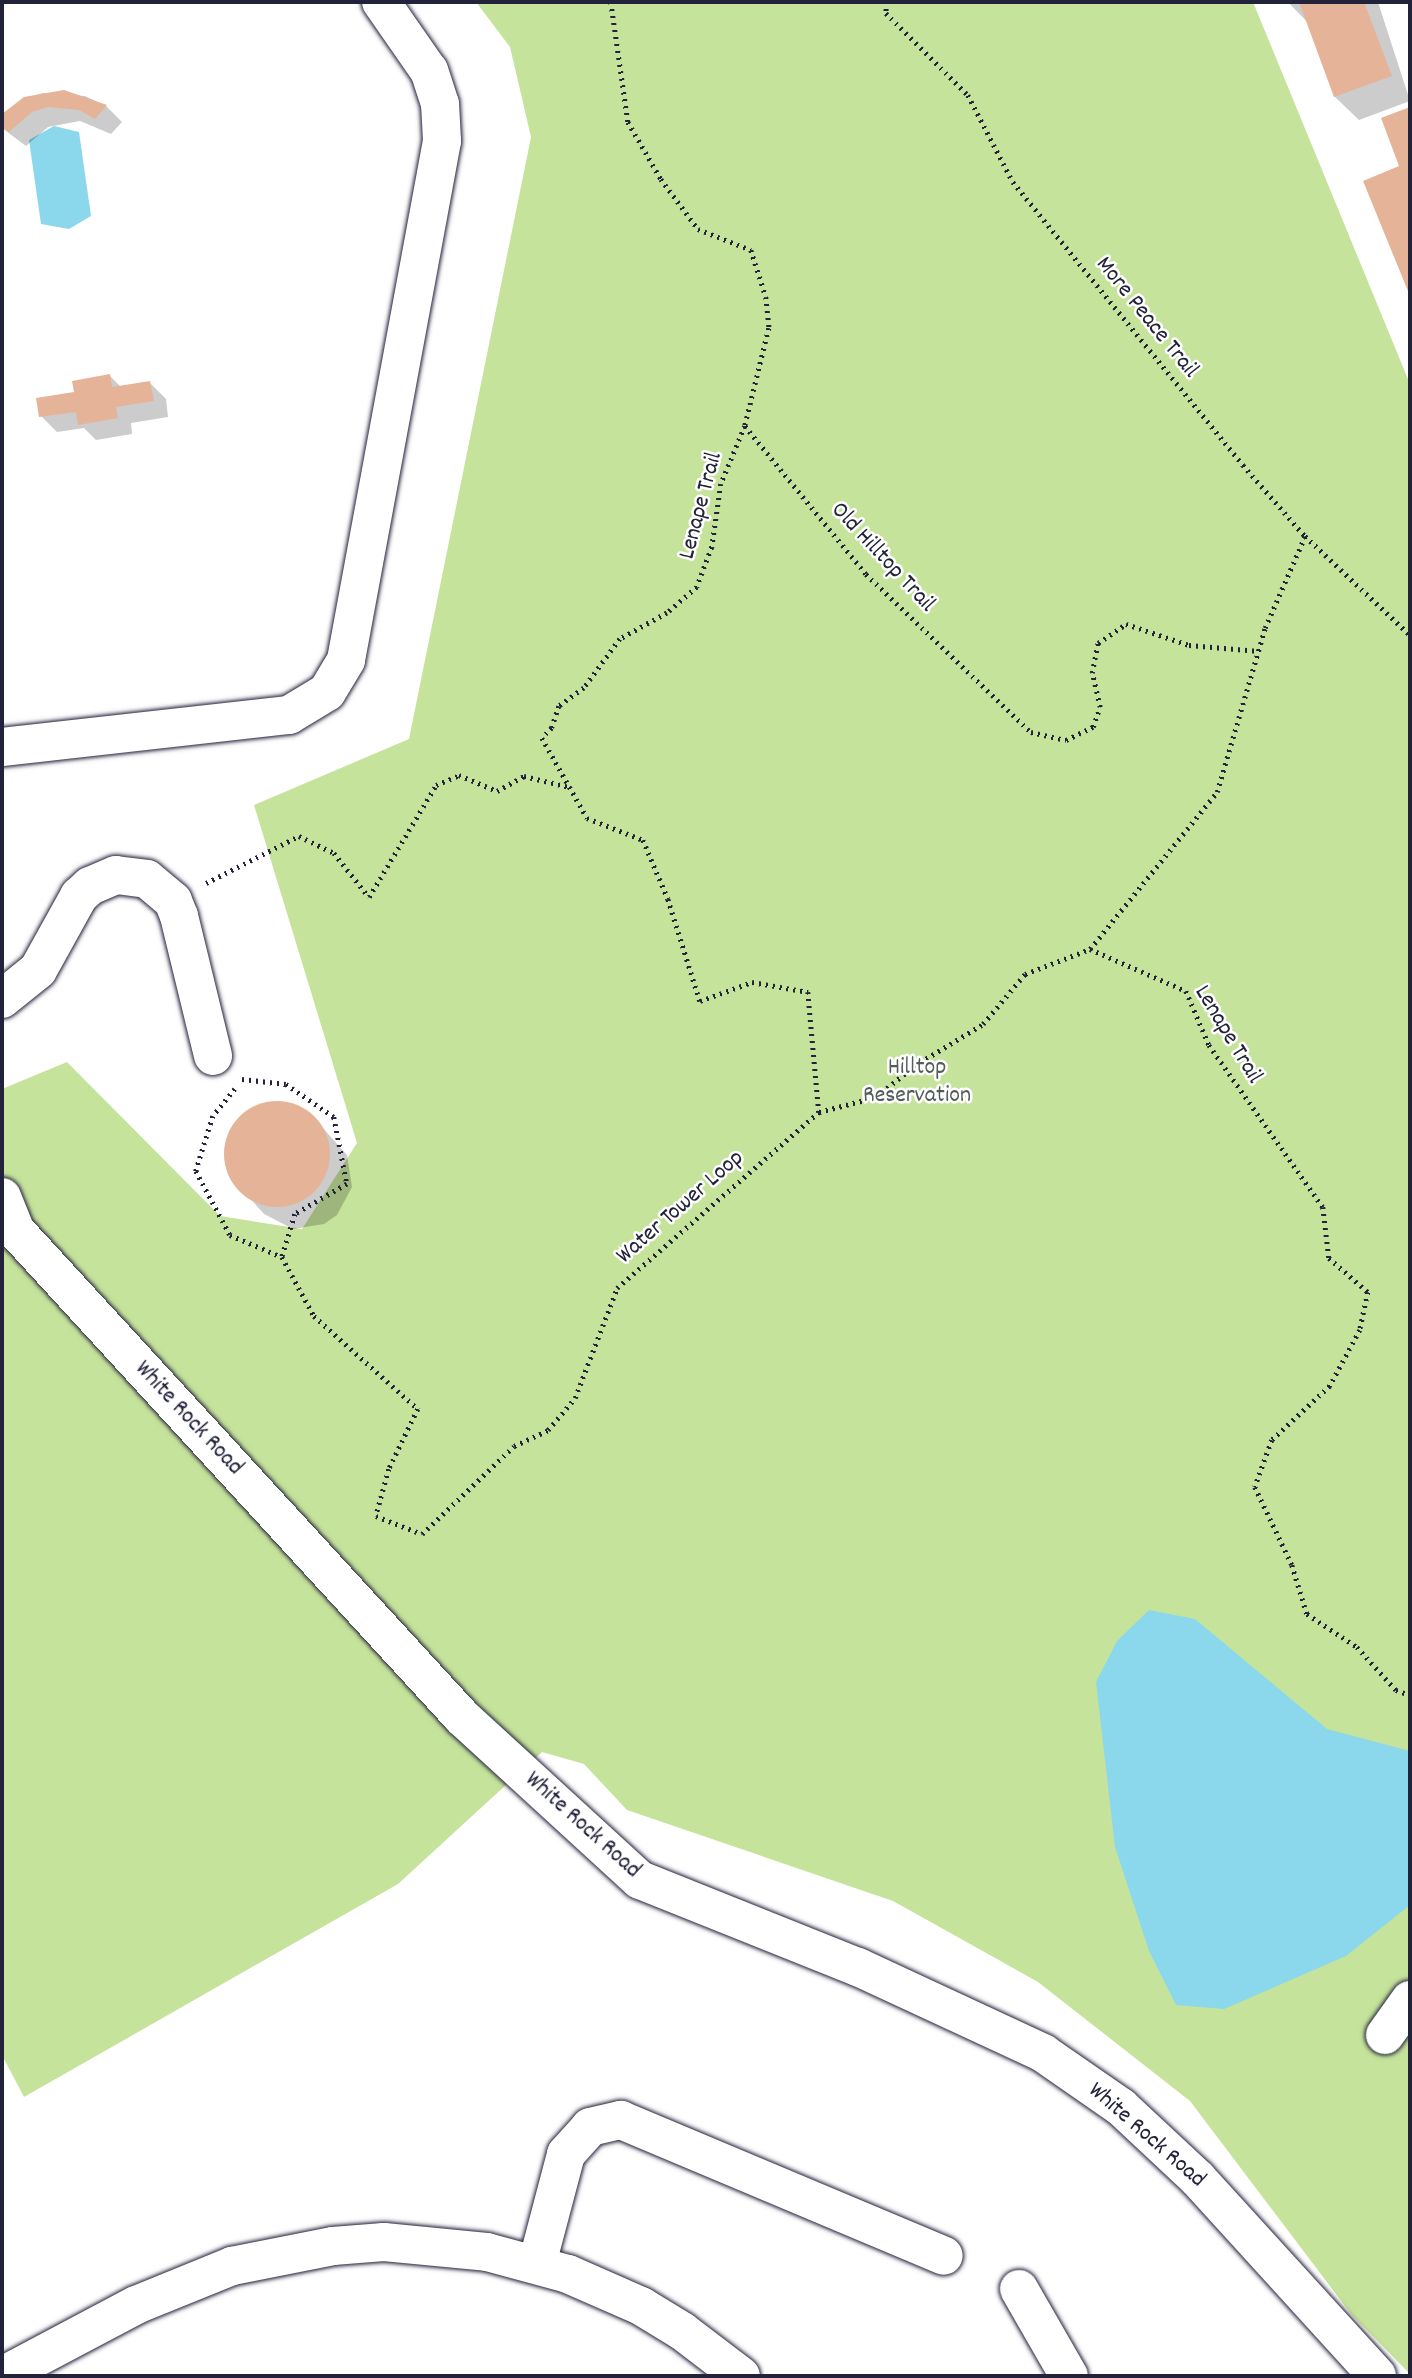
<!DOCTYPE html>
<html>
<head>
<meta charset="utf-8">
<style>
	body { margin:0 }
	#map { position:relative; width:1412px; height:2378px; overflow:hidden; background:#fff; font-family:Dekko,sans-serif }
	div>[style] { position:absolute }
	.green>* { inset:0; background:#c6e39b }
	.water>* { inset:0; background:#8bd7eb }
	.shadow>* { inset:0; background:#0003 }
	.building>* { inset:0; background:#e5b398 }
	.round { border-radius:50% }
	.path>* { height:4.5px; margin-top:-2.25px; transform-origin:0; background:repeating-linear-gradient(90deg,#22223b 0 2px,transparent 0 7px) }
	.roads { filter:drop-shadow(0 0 2px #22223b) drop-shadow(0 0 2px #22223b) }
	.minor>* { height:38px; margin:-19px; padding:0 19px; transform-origin:19px; border-radius:19px; background:#fff }
	span { translate:-50% -50%; white-space:nowrap; text-align:center; line-height:1.15; -webkit-text-stroke:5px #fff; paint-order:stroke }
	.street-label { font-size:24px; color:#22223b }
	.park-label { font-size:24px; color:#535c58 }
	.frame { position:absolute; inset:0; border:4px solid #22223b; pointer-events:none }
</style>
</head>
<body>
<div id="map">
	<div class="green">
		<div style="clip-path:polygon(476px 2px,1253px 2px,1410px 384px,1410px 2374px,1351px 2314px,1190px 2101px,1038px 1982px,893px 1901px,627px 1810px,584px 1764px,542px 1752px,398px 1884px,24px 2097px,2px 2055px,2px 1089px,67px 1062px,220px 1216px,302px 1229px,357px 1143px,254px 805px,409px 739px,531px 137px,510px 47px)"></div>
	</div>
	<div class="water">
		<div style="clip-path:polygon(54px 126px,79px 132px,91px 216px,69px 229px,41px 224px,29px 140px)"></div>
		<div style="clip-path:polygon(1149px 1610px,1195px 1619px,1327px 1729px,1410px 1751px,1410px 1905px,1346px 1956px,1224px 2009px,1176px 2005px,1149px 1951px,1115px 1847px,1096px 1682px,1117px 1641px)"></div>
	</div>
	<div class="shadow">
		<div style="clip-path:polygon(1288px 2px,1378px 2px,1410px 101px,1359px 120px,1335px 97px,1310px 25px)"></div>
		<div style="clip-path:polygon(43px 93px,85px 96px,106px 106px,122px 122px,111px 134px,80px 121px,48px 127px,26px 146px,2px 128px,2px 118px,25px 98px)"></div>
		<div style="clip-path:polygon(1410px 109px,1410px 292px,1365px 182px,1401px 167px,1383px 119px)"></div>
		<div style="clip-path:polygon(110px 376px,121px 387px,150px 383px,166px 399px,168px 417px,131px 423px,132px 434px,96px 440px,84px 428px,57px 432px,41px 416px)"></div>
		<div style="clip-path:polygon(282px 1103px,314px 1118px,347px 1155px,352px 1187px,337px 1215px,324px 1224px,293px 1229px,264px 1214px,230px 1176px,225px 1158px,227px 1141px,248px 1112px)"></div>
	</div>
	<div class="building">
		<div style="clip-path:polygon(1299px 2px,1364px 2px,1392px 76px,1334px 97px)"></div>
		<div style="clip-path:polygon(64px 90px,107px 105px,95px 119px,79px 110px,48px 107px,32px 112px,9px 132px,2px 127px,2px 114px,24px 97px)"></div>
		<div style="clip-path:polygon(1410px 107px,1410px 296px,1363px 181px,1399px 166px,1381px 118px)"></div>
		<div style="clip-path:polygon(110px 374px,112px 387px,150px 381px,154px 401px,116px 407px,118px 418px,78px 425px,76px 412px,39px 417px,36px 398px,74px 392px,72px 381px)"></div>
		<div class="round" style="left:224px;top:1101px;width:106px;height:106px"></div>
	</div>
	<div class="path">
		<div style="left:611px;top:2px;width:121px;rotate:81.9deg"></div>
		<div style="left:628px;top:122px;width:66px;rotate:59.9deg"></div>
		<div style="left:661px;top:179px;width:62px;rotate:53.5deg"></div>
		<div style="left:698px;top:229px;width:57px;rotate:21.6deg"></div>
		<div style="left:751px;top:250px;width:49px;rotate:72.3deg"></div>
		<div style="left:766px;top:297px;width:31px;rotate:84deg"></div>
		<div style="left:769px;top:328px;width:101px;rotate:103.8deg"></div>
		<div style="left:745px;top:426px;width:63px;rotate:112.5deg"></div>
		<div style="left:721px;top:484px;width:64px;rotate:98.1deg"></div>
		<div style="left:712px;top:547px;width:43px;rotate:110.6deg"></div>
		<div style="left:697px;top:587px;width:40px;rotate:139deg"></div>
		<div style="left:667px;top:613px;width:54px;rotate:151deg"></div>
		<div style="left:620px;top:639px;width:61px;rotate:126.3deg"></div>
		<div style="left:584px;top:688px;width:31px;rotate:144deg"></div>
		<div style="left:559px;top:706px;width:23px;rotate:108deg"></div>
		<div style="left:552px;top:728px;width:14px;rotate:135deg"></div>
		<div style="left:542px;top:738px;width:92px;rotate:60.6deg"></div>
		<div style="left:587px;top:818px;width:60px;rotate:21.4deg"></div>
		<div style="left:643px;top:840px;width:64px;rotate:67deg"></div>
		<div style="left:668px;top:899px;width:107px;rotate:72.6deg"></div>
		<div style="left:700px;top:1001px;width:55px;rotate:-20.1deg"></div>
		<div style="left:752px;top:982px;width:57px;rotate:10.1deg"></div>
		<div style="left:808px;top:992px;width:121px;rotate:84.8deg"></div>
		<div style="left:819px;top:1112px;width:59px;rotate:-14.7deg"></div>
		<div style="left:876px;top:1097px;width:49px;rotate:-39.2deg"></div>
		<div style="left:914px;top:1066px;width:81px;rotate:-31.3deg"></div>
		<div style="left:983px;top:1024px;width:65px;rotate:-50deg"></div>
		<div style="left:1025px;top:974px;width:70px;rotate:-21deg"></div>
		<div style="left:1090px;top:949px;width:105px;rotate:23.6deg"></div>
		<div style="left:1186px;top:991px;width:59px;rotate:66.9deg"></div>
		<div style="left:1209px;top:1045px;width:198px;rotate:54.9deg"></div>
		<div style="left:1323px;top:1207px;width:51px;rotate:83.3deg"></div>
		<div style="left:1329px;top:1258px;width:52px;rotate:41.1deg"></div>
		<div style="left:1368px;top:1292px;width:39px;rotate:102deg"></div>
		<div style="left:1360px;top:1330px;width:64px;rotate:118.2deg"></div>
		<div style="left:1330px;top:1386px;width:79px;rotate:137deg"></div>
		<div style="left:1272px;top:1440px;width:50px;rotate:109.9deg"></div>
		<div style="left:1255px;top:1487px;width:86px;rotate:64.6deg"></div>
		<div style="left:1292px;top:1565px;width:51px;rotate:73deg"></div>
		<div style="left:1307px;top:1614px;width:60px;rotate:33.4deg"></div>
		<div style="left:1357px;top:1647px;width:58px;rotate:47.8deg"></div>
		<div style="left:1396px;top:1690px;width:15px;rotate:20deg"></div>
		<div style="left:887px;top:2px;width:11px;rotate:95deg"></div>
		<div style="left:886px;top:13px;width:116px;rotate:45deg"></div>
		<div style="left:968px;top:95px;width:98px;rotate:62.7deg"></div>
		<div style="left:1013px;top:182px;width:365px;rotate:50.9deg"></div>
		<div style="left:1243px;top:465px;width:94px;rotate:48.9deg"></div>
		<div style="left:1305px;top:536px;width:144px;rotate:43.3deg"></div>
		<div style="left:745px;top:426px;width:191px;rotate:50.7deg"></div>
		<div style="left:866px;top:574px;width:228px;rotate:43.8deg"></div>
		<div style="left:1031px;top:732px;width:36px;rotate:13deg"></div>
		<div style="left:1066px;top:740px;width:30px;rotate:-26deg"></div>
		<div style="left:1093px;top:727px;width:21px;rotate:-71deg"></div>
		<div style="left:1100px;top:707px;width:35px;rotate:-103deg"></div>
		<div style="left:1092px;top:673px;width:31px;rotate:-79deg"></div>
		<div style="left:1098px;top:643px;width:34px;rotate:-34deg"></div>
		<div style="left:1126px;top:624px;width:66px;rotate:18.4deg"></div>
		<div style="left:1189px;top:645px;width:70px;rotate:4.9deg"></div>
		<div style="left:206px;top:883px;width:104px;rotate:-26.8deg"></div>
		<div style="left:299px;top:836px;width:39px;rotate:26deg"></div>
		<div style="left:334px;top:853px;width:56px;rotate:51.5deg"></div>
		<div style="left:369px;top:897px;width:131px;rotate:-59.1deg"></div>
		<div style="left:436px;top:785px;width:25px;rotate:-23deg"></div>
		<div style="left:459px;top:775px;width:41px;rotate:22.8deg"></div>
		<div style="left:497px;top:791px;width:31px;rotate:-29deg"></div>
		<div style="left:524px;top:776px;width:46px;rotate:13.7deg"></div>
		<div style="left:1090px;top:949px;width:202px;rotate:-51deg"></div>
		<div style="left:1217px;top:792px;width:171px;rotate:-73.7deg"></div>
		<div style="left:1265px;top:628px;width:100px;rotate:-66.5deg"></div>
		<div style="left:242px;top:1079px;width:44px;rotate:6.5deg"></div>
		<div style="left:286px;top:1084px;width:58px;rotate:34.5deg"></div>
		<div style="left:334px;top:1117px;width:68px;rotate:79deg"></div>
		<div style="left:347px;top:1184px;width:60px;rotate:150deg"></div>
		<div style="left:295px;top:1214px;width:45px;rotate:106.8deg"></div>
		<div style="left:235px;top:1089px;width:35px;rotate:129deg"></div>
		<div style="left:213px;top:1116px;width:58px;rotate:107.2deg"></div>
		<div style="left:196px;top:1171px;width:72px;rotate:62deg"></div>
		<div style="left:230px;top:1235px;width:56px;rotate:22.9deg"></div>
		<div style="left:282px;top:1257px;width:67px;rotate:61.5deg"></div>
		<div style="left:314px;top:1316px;width:140px;rotate:41.8deg"></div>
		<div style="left:418px;top:1409px;width:67px;rotate:115.8deg"></div>
		<div style="left:389px;top:1469px;width:49px;rotate:105.5deg"></div>
		<div style="left:376px;top:1516px;width:49px;rotate:21.4deg"></div>
		<div style="left:422px;top:1534px;width:127px;rotate:-43.7deg"></div>
		<div style="left:514px;top:1446px;width:38px;rotate:-25deg"></div>
		<div style="left:548px;top:1430px;width:42px;rotate:-49.8deg"></div>
		<div style="left:575px;top:1398px;width:118px;rotate:-69.1deg"></div>
		<div style="left:617px;top:1288px;width:268px;rotate:-41.1deg"></div>
	</div>
	<div class="roads">
		<div class="minor">
			<div style="left:2px;top:747px;width:289px;rotate:-6.4deg"></div>
			<div style="left:289px;top:715px;width:44px;rotate:-31.2deg"></div>
			<div style="left:327px;top:692px;width:37px;rotate:-59deg"></div>
			<div style="left:346px;top:660px;width:528px;rotate:-79.52deg"></div>
			<div style="left:442px;top:141px;width:37px;rotate:-93deg"></div>
			<div style="left:440px;top:104px;width:35px;rotate:-108deg"></div>
			<div style="left:429px;top:71px;width:84px;rotate:-124.8deg"></div>
			<div style="left:2px;top:999px;width:46px;rotate:-38.9deg"></div>
			<div style="left:38px;top:970px;width:85px;rotate:-61deg"></div>
			<div style="left:79px;top:896px;width:15px;rotate:-42deg"></div>
			<div style="left:90px;top:886px;width:28px;rotate:-23deg"></div>
			<div style="left:116px;top:875px;width:31px;rotate:7deg"></div>
			<div style="left:147px;top:879px;width:34px;rotate:40deg"></div>
			<div style="left:173px;top:901px;width:16px;rotate:68deg"></div>
			<div style="left:179px;top:916px;width:144px;rotate:76.3deg"></div>
			<div style="left:2px;top:1197px;width:37px;rotate:68deg"></div>
			<div style="left:16px;top:1231px;width:660px;rotate:47.46deg"></div>
			<div style="left:462px;top:1717px;width:241px;rotate:42.5deg"></div>
			<div style="left:640px;top:1880px;width:235px;rotate:21.8deg"></div>
			<div style="left:858px;top:1967px;width:204px;rotate:24.9deg"></div>
			<div style="left:1043px;top:2053px;width:95px;rotate:34.7deg"></div>
			<div style="left:1121px;top:2107px;width:105px;rotate:43.1deg"></div>
			<div style="left:1198px;top:2179px;width:266px;rotate:47.7deg"></div>
			<div style="left:1385px;top:2035px;width:43px;rotate:-54.5deg"></div>
			<div style="left:537px;top:2264px;width:114px;rotate:-75.2deg"></div>
			<div style="left:566px;top:2154px;width:36px;rotate:-48deg"></div>
			<div style="left:590px;top:2127px;width:32px;rotate:-13deg"></div>
			<div style="left:621px;top:2120px;width:350px;rotate:22.8deg"></div>
			<div style="left:1019px;top:2289px;width:100px;rotate:60.1deg"></div>
			<div style="left:2px;top:2376px;width:152px;rotate:-27.9deg"></div>
			<div style="left:136px;top:2305px;width:104px;rotate:-22.1deg"></div>
			<div style="left:232px;top:2266px;width:103px;rotate:-11.2deg"></div>
			<div style="left:333px;top:2246px;width:51px;rotate:-4.5deg"></div>
			<div style="left:384px;top:2242px;width:103px;rotate:5.5deg"></div>
			<div style="left:487px;top:2252px;width:84px;rotate:15.2deg"></div>
			<div style="left:568px;top:2274px;width:80px;rotate:23.7deg"></div>
			<div style="left:641px;top:2306px;width:48px;rotate:31.4deg"></div>
			<div style="left:682px;top:2331px;width:74px;rotate:37.3deg"></div>
		</div>
	</div>
	<div class="street-label">
		<span style="left:1146px;top:318px;rotate:51deg">More Peace Trail</span>
		<span style="left:702px;top:506px;rotate:-75deg">Lenape Trail</span>
		<span style="left:882px;top:558px;rotate:47deg">Old Hilltop Trail</span>
		<span style="left:1227px;top:1035px;rotate:59deg">Lenape Trail</span>
		<span style="left:681px;top:1208px;rotate:-41deg">Water Tower Loop</span>
		<span style="left:188px;top:1419px;rotate:47deg">White Rock Road</span>
		<span style="left:582px;top:1826px;rotate:42deg">White Rock Road</span>
		<span style="left:1146px;top:2136px;rotate:41deg">White Rock Road</span>
	</div>
	<div class="park-label">
		<span style="left:917px;top:1083px">Hilltop<br>Reservation</span>
	</div>
	<div class="frame"></div>
</div>
</body>
</html>
